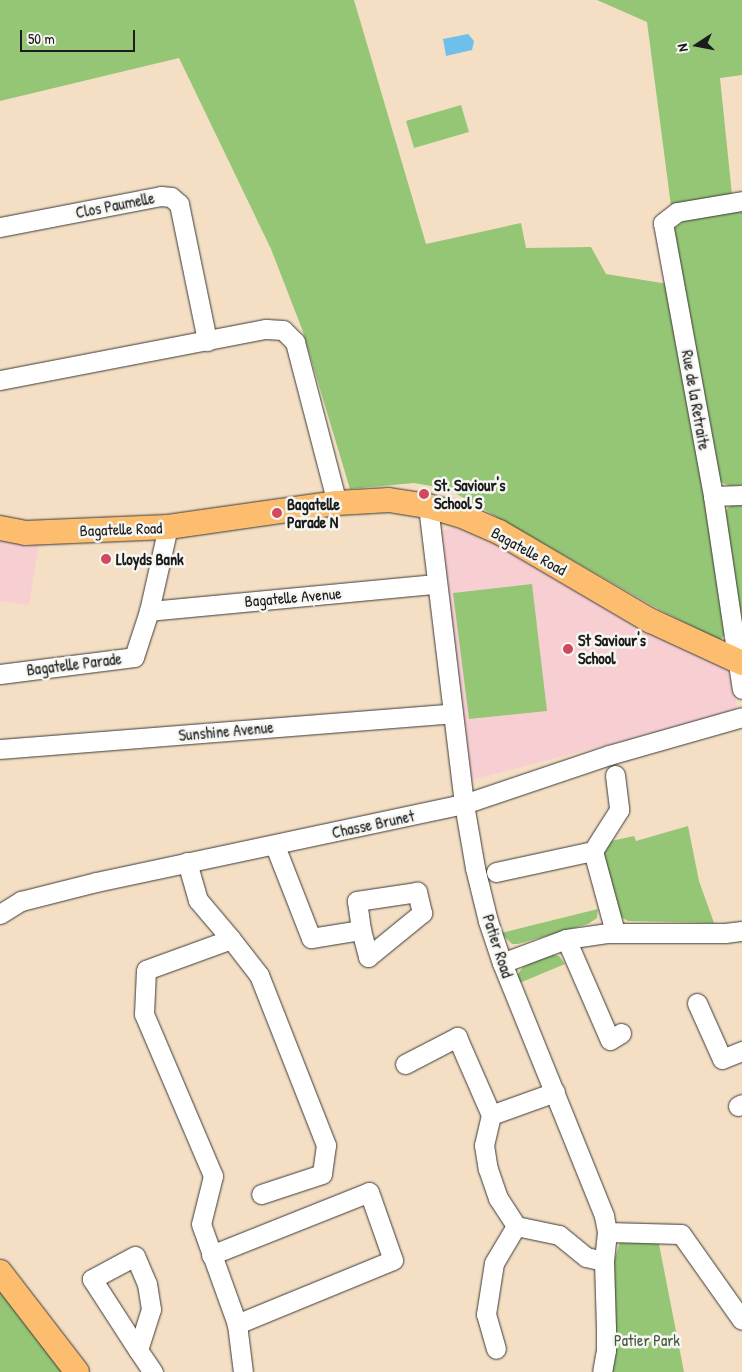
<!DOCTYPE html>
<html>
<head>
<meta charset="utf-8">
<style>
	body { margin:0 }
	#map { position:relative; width:742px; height:1372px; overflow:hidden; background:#f4dfc5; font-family:"Patrick Hand",sans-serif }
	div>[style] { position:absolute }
	.built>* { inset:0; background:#f7cfd2 }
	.green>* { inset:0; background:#95c676 }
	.water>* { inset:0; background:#6ebfe9 }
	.roads { filter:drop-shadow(0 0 1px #3c3935) drop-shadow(0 0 1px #3c3935) }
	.minor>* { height:19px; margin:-9.5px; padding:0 9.5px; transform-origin:9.5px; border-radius:9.5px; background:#fff }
	.major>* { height:24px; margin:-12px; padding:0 12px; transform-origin:12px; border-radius:12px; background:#fcbd6e }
	.dots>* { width:14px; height:14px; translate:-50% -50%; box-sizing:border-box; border:2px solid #f6f6f2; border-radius:50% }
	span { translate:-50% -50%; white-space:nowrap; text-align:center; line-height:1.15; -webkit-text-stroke:5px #f6f6f2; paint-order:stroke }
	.street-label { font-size:16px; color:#1c1c1c }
	.poi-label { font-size:16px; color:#1c1c1c; font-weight:700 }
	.left { translate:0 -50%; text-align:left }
	.park-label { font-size:16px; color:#46583c }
	.north { position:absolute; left:672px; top:20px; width:50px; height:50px; -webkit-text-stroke:4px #f6f6f2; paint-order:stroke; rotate:259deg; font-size:14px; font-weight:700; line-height:20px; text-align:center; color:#1c1c1c }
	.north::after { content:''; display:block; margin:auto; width:18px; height:22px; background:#1c1c1c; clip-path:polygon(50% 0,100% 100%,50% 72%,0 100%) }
	.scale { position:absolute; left:20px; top:30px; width:115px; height:22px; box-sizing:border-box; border:2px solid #1c1c1c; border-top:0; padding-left:6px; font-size:15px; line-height:18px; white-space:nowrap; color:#1c1c1c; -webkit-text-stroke:4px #f6f6f2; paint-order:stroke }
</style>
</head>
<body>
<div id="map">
	<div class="built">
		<div style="clip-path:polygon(452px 527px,462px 529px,509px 550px,642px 630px,729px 669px,737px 706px,735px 710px,733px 712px,468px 781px,436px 537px,442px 531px)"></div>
		<div style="clip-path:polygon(0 535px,39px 543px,29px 605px,0 601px)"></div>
	</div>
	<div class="green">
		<div style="clip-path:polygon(0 0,354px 0,426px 244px,521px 223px,526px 248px,591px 247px,606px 274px,668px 284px,728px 632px,720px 640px,660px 610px,448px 489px,414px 483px,350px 489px,302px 329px,271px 249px,179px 58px,0 101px)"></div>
		<div style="clip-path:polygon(597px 0,742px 0,742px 75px,720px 78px,732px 195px,671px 206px,647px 22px)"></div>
		<div style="clip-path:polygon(461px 105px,469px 132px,414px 148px,406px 121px)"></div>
		<div style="clip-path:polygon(742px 210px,742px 485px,730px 486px,718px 481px,672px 230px,687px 219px)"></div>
		<div style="clip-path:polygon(742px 498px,742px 625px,724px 513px,735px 499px)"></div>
		<div style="clip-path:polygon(532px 584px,547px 711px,469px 719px,453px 593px)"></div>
		<div style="clip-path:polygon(688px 826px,699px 881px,714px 923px,628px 921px,621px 917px,616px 907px,602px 843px,634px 836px,636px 841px)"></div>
		<div style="clip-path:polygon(598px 909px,597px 918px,588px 924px,518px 944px,512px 944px,501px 933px)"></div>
		<div style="clip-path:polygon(551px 954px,559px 956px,565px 964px,517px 984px,517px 975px,523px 967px)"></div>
		<div style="clip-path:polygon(658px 1239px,684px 1372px,612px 1372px,616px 1327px,614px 1261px,620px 1242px)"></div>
		<div style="clip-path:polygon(0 1290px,63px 1372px,0 1372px)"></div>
	</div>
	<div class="water">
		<div style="clip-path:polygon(468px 34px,474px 41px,472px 50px,446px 56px,443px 39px)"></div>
	</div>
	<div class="roads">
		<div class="minor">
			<div style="left:742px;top:201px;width:66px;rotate:170.4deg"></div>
			<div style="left:677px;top:212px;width:18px;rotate:142deg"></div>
			<div style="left:663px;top:223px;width:278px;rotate:79.6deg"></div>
			<div style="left:713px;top:496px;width:195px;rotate:81.5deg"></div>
			<div style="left:0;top:227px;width:164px;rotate:-10.9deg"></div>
			<div style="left:161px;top:196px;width:10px;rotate:6deg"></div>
			<div style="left:171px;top:197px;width:11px;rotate:41deg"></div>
			<div style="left:179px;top:204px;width:140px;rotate:78.4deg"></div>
			<div style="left:0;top:380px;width:271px;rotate:-10.9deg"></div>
			<div style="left:266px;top:329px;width:17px;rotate:3deg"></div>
			<div style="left:283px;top:330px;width:17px;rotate:45deg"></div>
			<div style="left:295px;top:342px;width:166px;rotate:75.4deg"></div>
			<div style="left:713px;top:496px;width:29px;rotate:-2deg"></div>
			<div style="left:428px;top:506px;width:300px;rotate:83.1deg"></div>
			<div style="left:464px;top:804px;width:65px;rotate:80.2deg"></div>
			<div style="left:475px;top:868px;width:55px;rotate:76.2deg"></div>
			<div style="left:488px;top:921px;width:44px;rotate:71.6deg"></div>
			<div style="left:502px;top:963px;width:273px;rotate:68deg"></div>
			<div style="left:604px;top:1216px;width:16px;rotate:79deg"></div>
			<div style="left:607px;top:1232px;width:29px;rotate:96deg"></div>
			<div style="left:604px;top:1261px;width:67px;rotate:88.3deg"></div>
			<div style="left:606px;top:1328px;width:22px;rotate:90deg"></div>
			<div style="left:606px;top:1350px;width:22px;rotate:100deg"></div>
			<div style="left:149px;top:611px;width:289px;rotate:-5.4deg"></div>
			<div style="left:0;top:674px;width:135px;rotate:-7.2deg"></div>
			<div style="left:134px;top:657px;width:48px;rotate:-71.9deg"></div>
			<div style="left:149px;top:611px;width:86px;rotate:-77.3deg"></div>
			<div style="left:0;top:749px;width:454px;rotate:-4.5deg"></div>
			<div style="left:615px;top:775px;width:35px;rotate:83deg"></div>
			<div style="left:619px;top:810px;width:49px;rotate:122.4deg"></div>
			<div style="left:593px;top:851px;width:84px;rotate:74.8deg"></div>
			<div style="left:275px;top:846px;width:99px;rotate:68.6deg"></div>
			<div style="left:311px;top:938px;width:51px;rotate:-9.1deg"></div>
			<div style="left:361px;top:930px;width:28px;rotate:75deg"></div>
			<div style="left:368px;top:957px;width:70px;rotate:-39.2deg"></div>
			<div style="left:422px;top:913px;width:22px;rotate:-103deg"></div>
			<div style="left:417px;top:892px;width:61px;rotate:171.5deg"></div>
			<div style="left:357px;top:901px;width:29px;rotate:82deg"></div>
			<div style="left:187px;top:862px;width:40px;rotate:74deg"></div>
			<div style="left:198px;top:900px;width:51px;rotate:49.8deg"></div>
			<div style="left:231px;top:939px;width:90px;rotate:160deg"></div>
			<div style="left:146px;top:970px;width:44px;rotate:92.6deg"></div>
			<div style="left:144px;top:1014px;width:176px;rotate:66.9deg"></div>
			<div style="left:213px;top:1176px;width:49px;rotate:104deg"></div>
			<div style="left:201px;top:1224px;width:106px;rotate:70.2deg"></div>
			<div style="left:237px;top:1324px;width:48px;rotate:82.9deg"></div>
			<div style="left:496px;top:872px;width:99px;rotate:-12.2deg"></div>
			<div style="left:0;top:914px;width:25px;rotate:-32deg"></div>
			<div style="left:21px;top:901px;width:77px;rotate:-14.2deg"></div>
			<div style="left:96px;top:882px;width:376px;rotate:-12deg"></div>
			<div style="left:464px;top:804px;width:153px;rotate:-18.7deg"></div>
			<div style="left:609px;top:755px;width:138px;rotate:-15.9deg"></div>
			<div style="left:231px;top:939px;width:46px;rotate:52.1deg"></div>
			<div style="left:259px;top:975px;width:183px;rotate:68.5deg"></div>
			<div style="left:326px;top:1145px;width:29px;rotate:98deg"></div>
			<div style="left:322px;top:1174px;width:64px;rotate:161.8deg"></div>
			<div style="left:566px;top:939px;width:110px;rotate:66.5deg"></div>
			<div style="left:610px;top:1040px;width:13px;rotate:-32deg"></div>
			<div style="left:502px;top:963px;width:68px;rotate:-20.6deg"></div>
			<div style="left:566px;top:939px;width:41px;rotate:-8.3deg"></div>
			<div style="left:607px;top:933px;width:118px"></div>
			<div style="left:725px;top:933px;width:17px;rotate:-7deg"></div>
			<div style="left:697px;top:1003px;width:61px;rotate:65.9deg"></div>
			<div style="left:722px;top:1059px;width:22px;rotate:-22deg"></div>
			<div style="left:405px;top:1064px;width:59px;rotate:-27.4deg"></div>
			<div style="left:457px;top:1037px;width:85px;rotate:66.4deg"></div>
			<div style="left:491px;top:1115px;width:68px;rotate:-19.8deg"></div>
			<div style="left:738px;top:1106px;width:4px;rotate:-27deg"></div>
			<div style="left:491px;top:1115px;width:31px;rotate:103deg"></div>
			<div style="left:484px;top:1145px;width:24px;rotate:81deg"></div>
			<div style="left:488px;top:1169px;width:31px;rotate:71deg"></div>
			<div style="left:498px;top:1198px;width:33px;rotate:57deg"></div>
			<div style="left:516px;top:1226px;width:43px;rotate:120.7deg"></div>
			<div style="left:494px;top:1263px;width:52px;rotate:98.9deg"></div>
			<div style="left:486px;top:1314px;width:36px;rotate:74deg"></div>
			<div style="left:516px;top:1226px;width:44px;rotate:11.8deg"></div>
			<div style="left:559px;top:1235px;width:35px;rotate:39deg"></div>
			<div style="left:586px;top:1257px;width:18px;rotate:13deg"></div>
			<div style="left:607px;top:1232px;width:74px;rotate:1.5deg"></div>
			<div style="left:681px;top:1234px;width:105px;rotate:54.7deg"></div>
			<div style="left:211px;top:1255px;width:170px;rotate:-21.7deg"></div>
			<div style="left:369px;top:1192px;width:72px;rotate:70.6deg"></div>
			<div style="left:393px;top:1260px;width:169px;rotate:157.7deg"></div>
			<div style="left:138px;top:1350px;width:43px;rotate:-72.4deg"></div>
			<div style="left:151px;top:1309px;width:25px;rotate:-99deg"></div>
			<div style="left:147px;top:1284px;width:30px;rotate:-113deg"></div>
			<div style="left:135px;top:1256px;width:49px;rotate:151.9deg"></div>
			<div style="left:92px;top:1279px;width:85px;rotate:57.1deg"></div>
			<div style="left:138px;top:1350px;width:27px;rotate:56deg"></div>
		</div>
		<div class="major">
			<div style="left:0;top:528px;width:25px;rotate:11deg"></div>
			<div style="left:25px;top:533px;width:143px;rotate:-2.4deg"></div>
			<div style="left:168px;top:527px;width:171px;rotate:-8.1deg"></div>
			<div style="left:337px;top:503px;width:52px;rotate:-3.3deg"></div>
			<div style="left:389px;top:500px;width:39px;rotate:9deg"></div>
			<div style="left:428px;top:506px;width:33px;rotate:16deg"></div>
			<div style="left:460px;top:515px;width:43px;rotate:23.6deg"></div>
			<div style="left:499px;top:532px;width:176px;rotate:30.4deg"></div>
			<div style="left:651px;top:621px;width:100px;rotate:24.8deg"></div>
			<div style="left:0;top:1272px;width:126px;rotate:52.4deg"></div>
		</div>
	</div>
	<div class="dots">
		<div style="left:424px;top:494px;background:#d1495b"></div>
		<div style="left:277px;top:513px;background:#d1495b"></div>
		<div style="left:106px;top:559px;background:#d1495b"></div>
		<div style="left:568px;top:649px;background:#d1495b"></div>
	</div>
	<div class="street-label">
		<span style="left:115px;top:205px;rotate:-11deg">Clos Paumelle</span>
		<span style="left:696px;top:400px;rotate:80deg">Rue de la Retraite</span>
		<span style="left:121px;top:529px;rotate:-2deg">Bagatelle Road</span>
		<span style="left:529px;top:551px;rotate:29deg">Bagatelle Road</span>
		<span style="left:293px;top:597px;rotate:-5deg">Bagatelle Avenue</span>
		<span style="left:74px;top:664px;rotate:-7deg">Bagatelle Parade</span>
		<span style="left:226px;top:731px;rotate:-5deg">Sunshine Avenue</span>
		<span style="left:373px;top:824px;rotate:-12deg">Chasse Brunet</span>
		<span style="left:498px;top:946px;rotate:72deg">Patier Road</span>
	</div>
	<div class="poi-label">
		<span class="left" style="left:434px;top:494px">St. Saviour's<br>School S</span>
		<span class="left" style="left:287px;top:513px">Bagatelle<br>Parade N</span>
		<span class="left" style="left:116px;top:559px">Lloyds Bank</span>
		<span class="left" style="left:578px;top:649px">St Saviour's<br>School</span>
	</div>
	<div class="park-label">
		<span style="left:647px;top:1340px">Patier Park</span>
	</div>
	<div class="north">N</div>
	<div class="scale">50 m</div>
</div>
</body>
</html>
